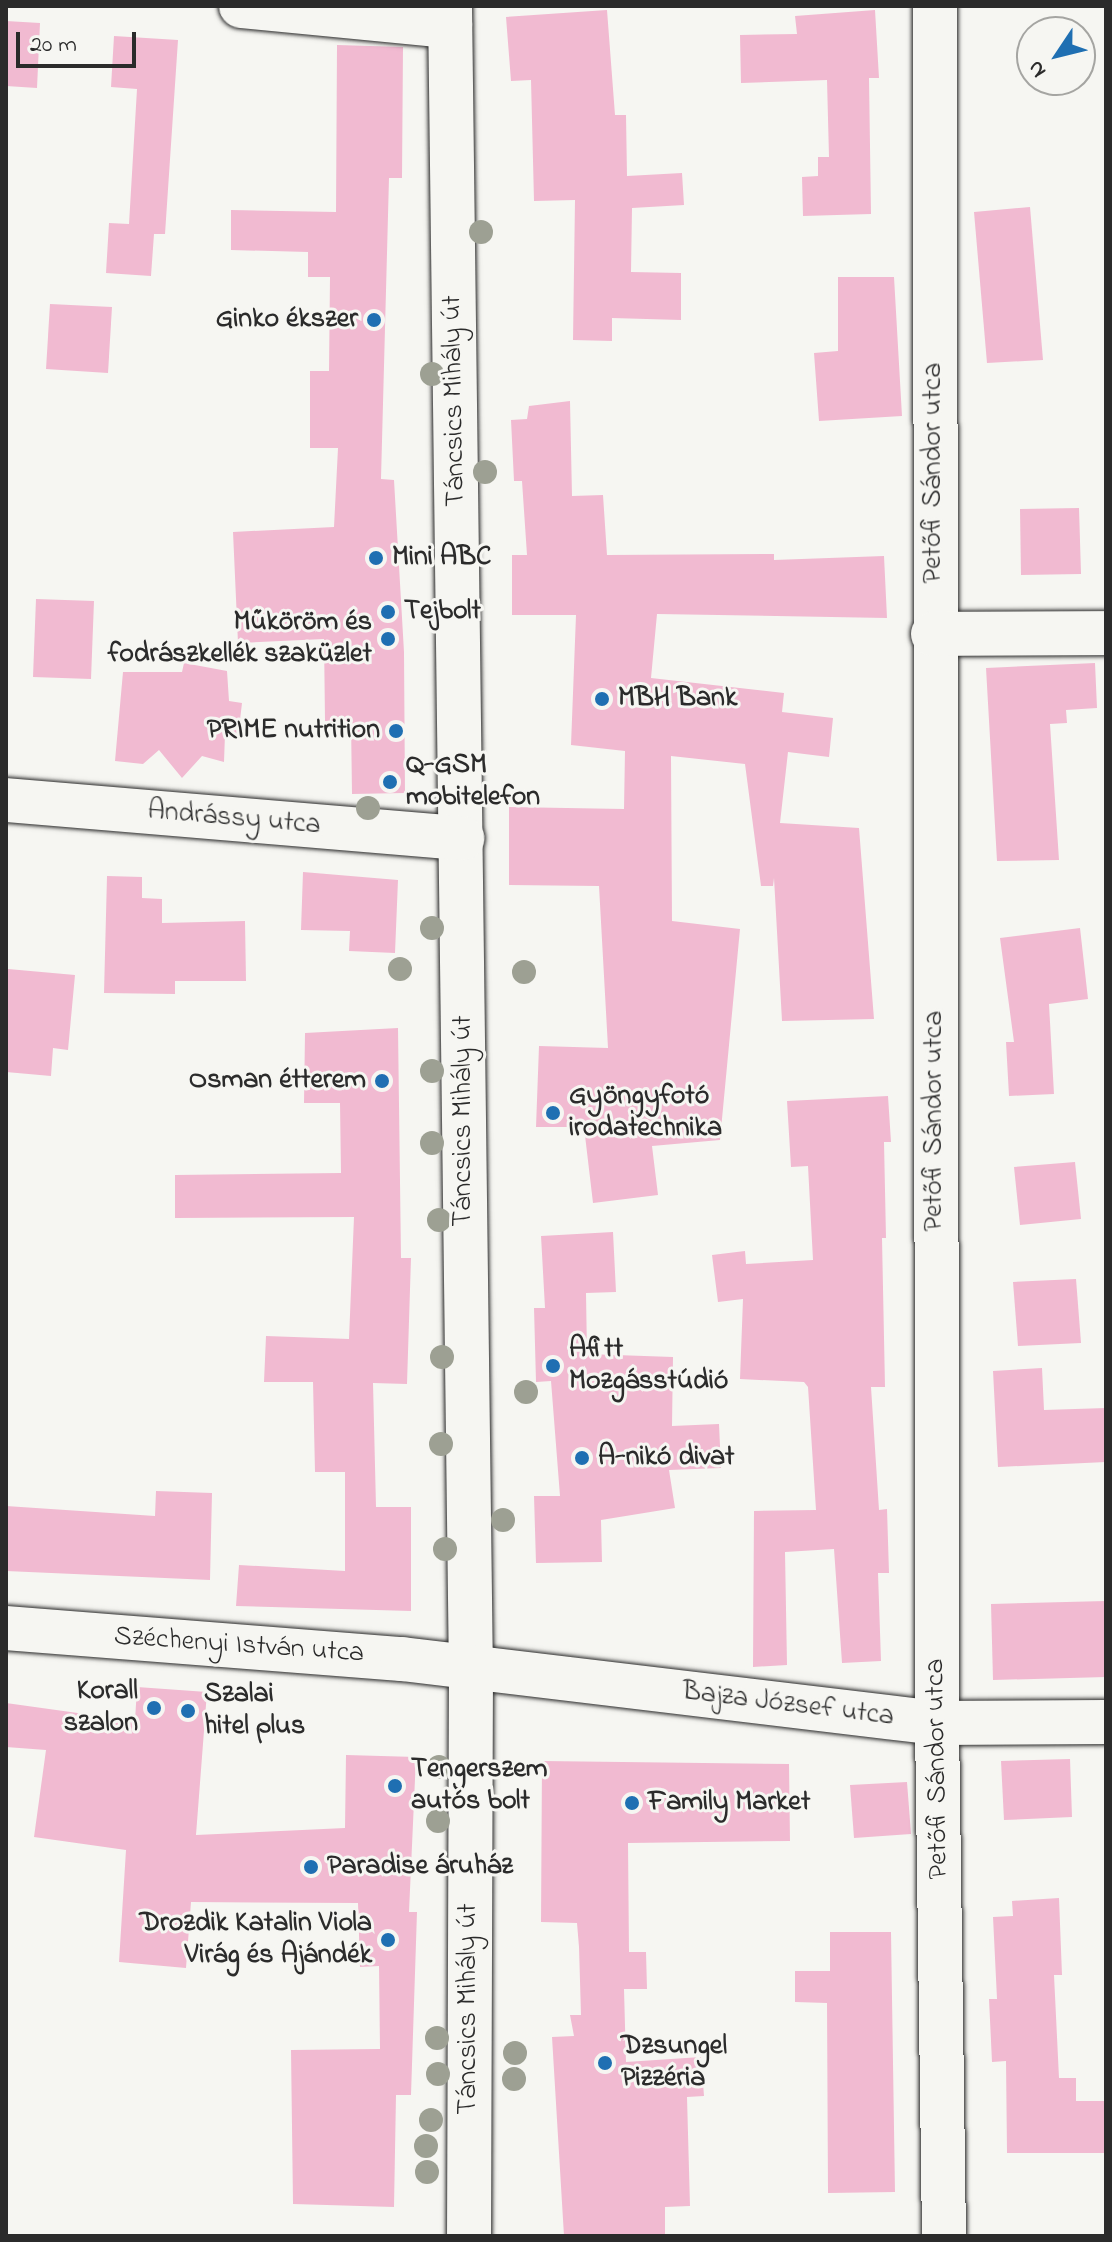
<!DOCTYPE html>
<html>
<head>
<meta charset="utf-8">
<style>
	body { margin:0 }
	#map { position:relative; width:1112px; height:2242px; overflow:hidden; background:#f6f6f2; font-family:"Indie Flower",sans-serif }
	div>[style] { position:absolute }
	.building>* { inset:0; background:#f1bad1 }
	.roads { filter:drop-shadow(0 0 2px #2b2b2b) drop-shadow(0 0 2px #2b2b2b) }
	.minor>* { height:44px; margin:-22px; padding:0 22px; transform-origin:22px; border-radius:22px; background:#f6f6f2 }
	.trees>* { width:24px; height:24px; margin:-12px; border-radius:50%; background:#9da093 }
	.dots>* { width:22px; height:22px; translate:-50% -50%; box-sizing:border-box; border:4px solid #f6f6f2; border-radius:50% }
	span { translate:-50% -50%; white-space:nowrap; text-align:center; line-height:1.15; -webkit-text-stroke:6px #f6f6f2; paint-order:stroke }
	.poi-label { font-size:28px; color:#2b2b2b; font-weight:700 }
	.right { translate:-100% -50%; text-align:right }
	.left { translate:0 -50%; text-align:left }
	.street-label { font-size:28px; color:#2b2b2b }
	.frame { position:absolute; inset:0; border:8px solid #2b2b2b; pointer-events:none }
	.north { position:absolute; left:1016px; top:16px; width:80px; height:80px; box-sizing:border-box; background:#f6f6f2; border:2px solid #a5a5a2; border-radius:50%; rotate:235deg; font-size:22px; font-weight:700; line-height:32px; text-align:center; color:#2b2b2b }
	.north::after { content:''; display:block; margin:auto; width:28px; height:36px; background:#1f6fb2; clip-path:polygon(50% 0,100% 100%,50% 72%,0 100%) }
	.scale { position:absolute; left:16px; top:32px; width:120px; height:36px; box-sizing:border-box; border:4px solid #2b2b2b; border-top:0; padding-left:10px; font-size:24px; line-height:28px; white-space:nowrap; color:#2b2b2b; -webkit-text-stroke:6px #f6f6f2; paint-order:stroke }
</style>
</head>
<body>
<div id="map">
	<div class="building">
		<div style="clip-path:polygon(607px 10px,615px 115px,626px 115px,627px 176px,682px 173px,684px 205px,632px 208px,631px 272px,681px 273px,681px 320px,612px 318px,612px 341px,573px 340px,575px 200px,534px 201px,531px 80px,511px 81px,506px 17px)"></div>
		<div style="clip-path:polygon(875px 10px,879px 78px,869px 78px,871px 214px,803px 216px,802px 177px,818px 176px,818px 157px,829px 157px,827px 80px,741px 83px,740px 35px,797px 34px,795px 16px)"></div>
		<div style="clip-path:polygon(6px 21px,40px 23px,37px 88px,6px 86px)"></div>
		<div style="clip-path:polygon(114px 36px,178px 40px,165px 234px,154px 234px,151px 276px,106px 273px,109px 223px,129px 224px,137px 89px,111px 87px)"></div>
		<div style="clip-path:polygon(337px 45px,403px 47px,402px 178px,389px 178px,381px 479px,394px 480px,404px 652px,405px 793px,352px 794px,351px 721px,325px 721px,324px 639px,238px 643px,233px 532px,334px 527px,338px 448px,310px 448px,310px 371px,329px 371px,330px 277px,308px 277px,308px 252px,231px 250px,231px 210px,336px 212px)"></div>
		<div style="clip-path:polygon(1030px 207px,1043px 360px,987px 363px,974px 212px)"></div>
		<div style="clip-path:polygon(838px 277px,894px 277px,902px 416px,819px 421px,814px 353px,838px 351px)"></div>
		<div style="clip-path:polygon(50px 304px,112px 307px,108px 373px,46px 369px)"></div>
		<div style="clip-path:polygon(570px 401px,572px 496px,603px 495px,607px 555px,774px 554px,774px 560px,884px 556px,887px 618px,657px 614px,651px 678px,784px 693px,782px 712px,833px 718px,829px 757px,788px 752px,780px 823px,859px 828px,874px 1019px,782px 1021px,774px 878px,773px 886px,761px 886px,745px 764px,671px 756px,672px 921px,740px 929px,720px 1140px,652px 1146px,658px 1195px,593px 1203px,584px 1127px,536px 1127px,539px 1046px,608px 1048px,599px 886px,509px 885px,509px 807px,624px 809px,625px 751px,571px 745px,576px 615px,512px 615px,512px 555px,527px 555px,522px 481px,514px 481px,511px 420px,527px 419px,529px 406px)"></div>
		<div style="clip-path:polygon(1079px 508px,1081px 574px,1021px 575px,1020px 509px)"></div>
		<div style="clip-path:polygon(36px 599px,94px 601px,91px 679px,33px 677px)"></div>
		<div style="clip-path:polygon(184px 663px,227px 671px,229px 701px,242px 703px,238px 737px,225px 734px,224px 762px,202px 756px,182px 778px,159px 750px,143px 764px,115px 761px,123px 672px,182px 672px)"></div>
		<div style="clip-path:polygon(1095px 663px,1097px 708px,1066px 710px,1067px 723px,1050px 724px,1059px 860px,997px 861px,986px 668px)"></div>
		<div style="clip-path:polygon(303px 872px,398px 880px,395px 953px,349px 951px,350px 931px,301px 930px)"></div>
		<div style="clip-path:polygon(107px 876px,142px 877px,142px 898px,162px 899px,162px 923px,245px 921px,246px 981px,175px 981px,175px 994px,104px 993px)"></div>
		<div style="clip-path:polygon(1080px 928px,1088px 999px,1049px 1004px,1054px 1094px,1009px 1096px,1006px 1042px,1014px 1042px,1000px 938px)"></div>
		<div style="clip-path:polygon(8px 969px,75px 975px,68px 1050px,53px 1048px,51px 1076px,6px 1072px)"></div>
		<div style="clip-path:polygon(398px 1028px,401px 1258px,411px 1258px,407px 1384px,373px 1383px,376px 1507px,411px 1507px,411px 1611px,236px 1606px,239px 1565px,345px 1571px,345px 1472px,315px 1472px,313px 1382px,264px 1382px,266px 1336px,349px 1339px,354px 1217px,175px 1218px,175px 1175px,341px 1173px,340px 1103px,304px 1103px,305px 1033px)"></div>
		<div style="clip-path:polygon(888px 1096px,891px 1142px,884px 1142px,886px 1238px,882px 1238px,885px 1387px,871px 1387px,879px 1510px,887px 1509px,889px 1573px,878px 1573px,881px 1661px,842px 1663px,834px 1549px,785px 1552px,787px 1665px,753px 1667px,754px 1511px,816px 1510px,808px 1387px,804px 1382px,740px 1379px,743px 1299px,718px 1302px,712px 1255px,745px 1251px,746px 1264px,813px 1260px,808px 1166px,791px 1167px,787px 1101px)"></div>
		<div style="clip-path:polygon(1075px 1162px,1081px 1219px,1020px 1225px,1014px 1167px)"></div>
		<div style="clip-path:polygon(613px 1232px,616px 1292px,586px 1293px,587px 1354px,673px 1357px,672px 1426px,719px 1424px,721px 1468px,669px 1470px,675px 1508px,601px 1520px,602px 1562px,536px 1563px,534px 1496px,560px 1496px,551px 1381px,536px 1382px,534px 1308px,545px 1308px,541px 1236px)"></div>
		<div style="clip-path:polygon(1076px 1279px,1081px 1343px,1018px 1346px,1013px 1282px)"></div>
		<div style="clip-path:polygon(1042px 1368px,1044px 1410px,1106px 1408px,1106px 1462px,998px 1467px,993px 1371px)"></div>
		<div style="clip-path:polygon(156px 1491px,212px 1493px,210px 1580px,6px 1571px,6px 1506px,155px 1516px)"></div>
		<div style="clip-path:polygon(1106px 1601px,1106px 1677px,993px 1680px,991px 1604px)"></div>
		<div style="clip-path:polygon(137px 1687px,207px 1692px,196px 1835px,345px 1828px,346px 1755px,416px 1757px,409px 1912px,417px 1912px,411px 2095px,396px 2095px,394px 2207px,293px 2204px,291px 2050px,380px 2049px,379px 1966px,360px 1967px,358px 1903px,191px 1902px,186px 1968px,119px 1962px,126px 1850px,34px 1837px,46px 1750px,6px 1747px,6px 1703px,135px 1721px)"></div>
		<div style="clip-path:polygon(1070px 1759px,1072px 1817px,1004px 1820px,1001px 1761px)"></div>
		<div style="clip-path:polygon(542px 1761px,789px 1764px,790px 1841px,628px 1843px,629px 1952px,646px 1952px,647px 1989px,624px 1989px,626px 2062px,701px 2057px,704px 2096px,687px 2097px,690px 2206px,665px 2207px,665px 2236px,564px 2236px,552px 2037px,574px 2036px,570px 2015px,581px 2015px,579px 1947px,577px 1923px,541px 1922px)"></div>
		<div style="clip-path:polygon(907px 1782px,911px 1834px,854px 1838px,850px 1785px)"></div>
		<div style="clip-path:polygon(1059px 1898px,1062px 1975px,1054px 1975px,1059px 2078px,1076px 2078px,1076px 2101px,1106px 2101px,1106px 2153px,1007px 2153px,1006px 2061px,992px 2062px,989px 1999px,997px 1999px,993px 1917px,1013px 1916px,1012px 1901px)"></div>
		<div style="clip-path:polygon(830px 1932px,891px 1932px,895px 2192px,828px 2193px,827px 2003px,795px 2002px,795px 1971px,830px 1971px)"></div>
	</div>
	<div class="roads">
		<div class="minor">
			<div style="left:241px;top:6px;width:210px;rotate:5.5deg"></div>
			<div style="left:450px;top:6px;width:1663px;rotate:89.28deg"></div>
			<div style="left:471px;top:1669px;width:567px;rotate:90.2deg"></div>
			<div style="left:935px;top:6px;width:1717px;rotate:89.93deg"></div>
			<div style="left:937px;top:1723px;width:513px;rotate:89.22deg"></div>
			<div style="left:933px;top:634px;width:173px;rotate:-0.3deg"></div>
			<div style="left:6px;top:800px;width:458px;rotate:4.8deg"></div>
			<div style="left:6px;top:1628px;width:397px;rotate:4.5deg"></div>
			<div style="left:402px;top:1659px;width:539px;rotate:6.82deg"></div>
			<div style="left:937px;top:1723px;width:169px;rotate:-0.3deg"></div>
		</div>
	</div>
	<div class="trees">
		<div style="left:481px;top:232px"></div>
		<div style="left:432px;top:374px"></div>
		<div style="left:485px;top:472px"></div>
		<div style="left:368px;top:808px"></div>
		<div style="left:432px;top:928px"></div>
		<div style="left:400px;top:969px"></div>
		<div style="left:524px;top:972px"></div>
		<div style="left:432px;top:1071px"></div>
		<div style="left:432px;top:1143px"></div>
		<div style="left:439px;top:1220px"></div>
		<div style="left:442px;top:1357px"></div>
		<div style="left:526px;top:1392px"></div>
		<div style="left:441px;top:1444px"></div>
		<div style="left:503px;top:1520px"></div>
		<div style="left:445px;top:1549px"></div>
		<div style="left:439px;top:1767px"></div>
		<div style="left:438px;top:1821px"></div>
		<div style="left:437px;top:2038px"></div>
		<div style="left:515px;top:2053px"></div>
		<div style="left:438px;top:2074px"></div>
		<div style="left:514px;top:2079px"></div>
		<div style="left:431px;top:2120px"></div>
		<div style="left:426px;top:2146px"></div>
		<div style="left:427px;top:2172px"></div>
	</div>
	<div class="dots">
		<div style="left:374px;top:320px;background:#1f6fb2"></div>
		<div style="left:376px;top:558px;background:#1f6fb2"></div>
		<div style="left:388px;top:612px;background:#1f6fb2"></div>
		<div style="left:388px;top:639px;background:#1f6fb2"></div>
		<div style="left:602px;top:699px;background:#1f6fb2"></div>
		<div style="left:396px;top:731px;background:#1f6fb2"></div>
		<div style="left:390px;top:782px;background:#1f6fb2"></div>
		<div style="left:382px;top:1081px;background:#1f6fb2"></div>
		<div style="left:553px;top:1113px;background:#1f6fb2"></div>
		<div style="left:553px;top:1366px;background:#1f6fb2"></div>
		<div style="left:582px;top:1458px;background:#1f6fb2"></div>
		<div style="left:154px;top:1708px;background:#1f6fb2"></div>
		<div style="left:188px;top:1711px;background:#1f6fb2"></div>
		<div style="left:395px;top:1786px;background:#1f6fb2"></div>
		<div style="left:632px;top:1803px;background:#1f6fb2"></div>
		<div style="left:311px;top:1867px;background:#1f6fb2"></div>
		<div style="left:388px;top:1940px;background:#1f6fb2"></div>
		<div style="left:605px;top:2063px;background:#1f6fb2"></div>
	</div>
	<div class="poi-label">
		<span class="right" style="left:358px;top:320px">Ginko ékszer</span>
		<span class="left" style="left:392px;top:558px">Mini ABC</span>
		<span class="left" style="left:404px;top:612px">Tejbolt</span>
		<span class="right" style="left:372px;top:639px">Műköröm és<br>fodrászkellék szaküzlet</span>
		<span class="left" style="left:618px;top:699px">MBH Bank</span>
		<span class="right" style="left:380px;top:731px">PRIME nutrition</span>
		<span class="left" style="left:406px;top:782px">Q-GSM<br>mobitelefon</span>
		<span class="right" style="left:366px;top:1081px">Osman étterem</span>
		<span class="left" style="left:569px;top:1113px">Gyöngyfotó<br>irodatechnika</span>
		<span class="left" style="left:569px;top:1366px">Afitt<br>Mozgásstúdió</span>
		<span class="left" style="left:598px;top:1458px">A-nikó divat</span>
		<span class="right" style="left:138px;top:1708px">Korall<br>szalon</span>
		<span class="left" style="left:204px;top:1711px">Szalai<br>hitel plus</span>
		<span class="left" style="left:411px;top:1786px">Tengerszem<br>autós bolt</span>
		<span class="left" style="left:648px;top:1803px">Family Market</span>
		<span class="left" style="left:327px;top:1867px">Paradise áruház</span>
		<span class="right" style="left:372px;top:1940px">Drozdik Katalin Viola<br>Virág és Ajándék</span>
		<span class="left" style="left:621px;top:2063px">Dzsungel<br>Pizzéria</span>
	</div>
	<div class="street-label">
		<span style="left:455px;top:401px;rotate:-91deg">Táncsics Mihály út</span>
		<span style="left:934px;top:473px;rotate:-90deg">Petőfi Sándor utca</span>
		<span style="left:234px;top:819px;rotate:5deg">Andrássy utca</span>
		<span style="left:464px;top:1121px;rotate:-90deg">Táncsics Mihály út</span>
		<span style="left:935px;top:1121px;rotate:-90deg">Petőfi Sándor utca</span>
		<span style="left:239px;top:1646px;rotate:4deg">Széchenyi István utca</span>
		<span style="left:788px;top:1705px;rotate:7deg">Bajza József utca</span>
		<span style="left:938px;top:1769px;rotate:-91deg">Petőfi Sándor utca</span>
		<span style="left:469px;top:2009px;rotate:-90deg">Táncsics Mihály út</span>
	</div>
	<div class="frame"></div>
	<div class="north">N</div>
	<div class="scale">20 m</div>
</div>
</body>
</html>
